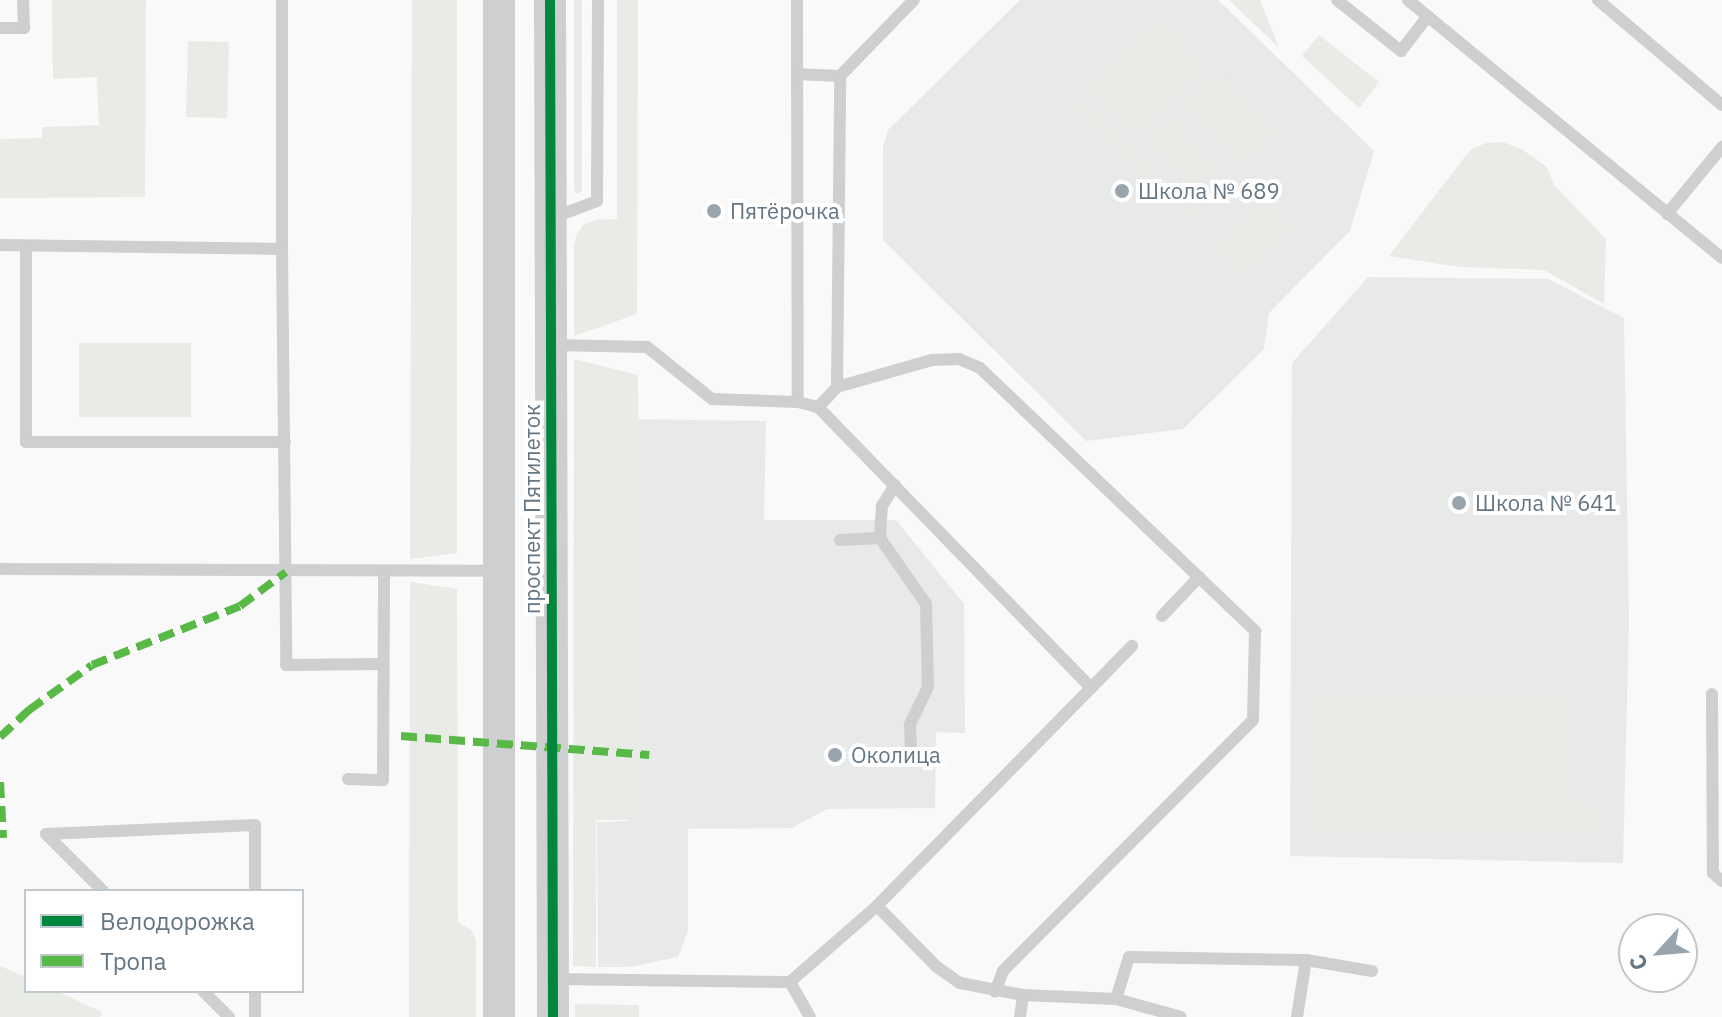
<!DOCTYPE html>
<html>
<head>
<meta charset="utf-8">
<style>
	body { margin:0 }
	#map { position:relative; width:1722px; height:1017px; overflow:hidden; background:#f9f9f9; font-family:"IBM Plex Sans",sans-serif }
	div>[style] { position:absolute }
	.built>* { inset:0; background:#e8e9e9 }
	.green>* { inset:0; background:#e8ebe6 }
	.service>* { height:12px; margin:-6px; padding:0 6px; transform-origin:6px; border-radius:6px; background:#cecfd0 }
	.tertiary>* { height:32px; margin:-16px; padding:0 16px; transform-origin:16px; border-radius:16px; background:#cecfd0 }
	.quiet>* { height:8px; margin-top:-4px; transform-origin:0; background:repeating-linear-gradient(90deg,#58b947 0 16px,transparent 0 24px) }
	.cycleway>* { height:10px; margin:-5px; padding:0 5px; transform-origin:5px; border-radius:5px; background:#00873e }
	.dots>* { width:22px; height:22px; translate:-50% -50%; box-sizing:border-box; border:4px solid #fff; border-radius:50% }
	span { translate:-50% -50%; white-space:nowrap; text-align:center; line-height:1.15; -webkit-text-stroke:8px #fff; paint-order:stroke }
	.poi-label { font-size:22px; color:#657683 }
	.left { translate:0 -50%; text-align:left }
	.street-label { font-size:22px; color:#657683 }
	.legend { position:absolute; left:24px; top:889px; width:280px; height:104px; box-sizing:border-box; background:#fff; border:2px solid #c1c8cd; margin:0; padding:10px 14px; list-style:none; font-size:24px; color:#657683 }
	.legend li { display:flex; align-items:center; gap:16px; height:40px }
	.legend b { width:40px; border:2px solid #c1c8cd }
	.north { position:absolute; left:1618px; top:913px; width:80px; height:80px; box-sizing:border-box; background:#fff; border:2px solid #c1c8cd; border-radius:50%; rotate:244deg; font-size:22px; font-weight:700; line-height:32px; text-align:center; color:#657683 }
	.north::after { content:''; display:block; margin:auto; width:28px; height:36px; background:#99a4ac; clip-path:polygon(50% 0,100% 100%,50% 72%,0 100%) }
</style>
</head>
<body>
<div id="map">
	<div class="built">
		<div style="clip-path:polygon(1020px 0,1218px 0,1374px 151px,1350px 231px,1269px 313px,1264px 349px,1183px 429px,1086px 441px,883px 240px,883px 147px,888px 130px)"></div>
		<div style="clip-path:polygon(1368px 277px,1548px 279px,1624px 318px,1629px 620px,1623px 863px,1290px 856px,1292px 363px)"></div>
		<div style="clip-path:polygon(622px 419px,766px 421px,764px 520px,896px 520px,964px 604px,965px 733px,936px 732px,935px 808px,827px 809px,792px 828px,688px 829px,688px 931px,678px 957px,630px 967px,598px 967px,597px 822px,629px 821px)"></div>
	</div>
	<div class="green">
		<div style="clip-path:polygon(52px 0,146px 0,145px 197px,0 198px,0 139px,42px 138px,42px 127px,99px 125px,97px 77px,53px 79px)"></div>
		<div style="clip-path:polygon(412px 0,457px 0,457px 553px,410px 559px)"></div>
		<div style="clip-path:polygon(574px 0,582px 0,582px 190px,578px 194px,574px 191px)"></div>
		<div style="clip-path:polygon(617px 0,638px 0,637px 314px,574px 336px,574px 246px,577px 234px,583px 225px,595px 220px,617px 219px)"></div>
		<div style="clip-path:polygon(1229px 0,1260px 0,1279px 48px)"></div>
		<div style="clip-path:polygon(1158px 17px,1205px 66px,1132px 137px,1085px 88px)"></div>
		<div style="clip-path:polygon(1319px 35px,1379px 82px,1359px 108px,1302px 56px)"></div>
		<div style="clip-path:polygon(188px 41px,229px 42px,227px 118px,186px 117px)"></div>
		<div style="clip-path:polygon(1218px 73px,1276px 133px,1243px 164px,1185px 104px)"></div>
		<div style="clip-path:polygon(1083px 100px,1196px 216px,1188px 223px,1076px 107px)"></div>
		<div style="clip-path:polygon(1170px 118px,1218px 167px,1195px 190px,1146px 141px)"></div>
		<div style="clip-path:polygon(1503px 142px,1521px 149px,1547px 167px,1554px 185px,1606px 239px,1604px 304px,1544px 270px,1459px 267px,1389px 256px,1470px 150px,1486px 143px)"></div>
		<div style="clip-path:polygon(1265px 199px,1294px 227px,1247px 276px,1218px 247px)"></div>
		<div style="clip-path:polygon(79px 343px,191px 343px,191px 417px,79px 417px)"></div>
		<div style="clip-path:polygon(574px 359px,638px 375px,639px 820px,596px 820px,596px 967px,573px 966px)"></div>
		<div style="clip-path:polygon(410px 582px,457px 589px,458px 922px,472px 931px,476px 940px,476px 1017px,409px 1017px)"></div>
		<div style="clip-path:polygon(1306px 696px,1574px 696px,1573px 805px,1603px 806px,1603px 831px,1306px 831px)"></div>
		<div style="clip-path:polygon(0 966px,26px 977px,26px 991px,56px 991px,102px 1012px,100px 1017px,0 1017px)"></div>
		<div style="clip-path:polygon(575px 1004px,639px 1005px,639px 1017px,575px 1017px)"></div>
	</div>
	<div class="service">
		<div style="left:797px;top:0;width:402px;rotate:89.9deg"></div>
		<div style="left:1337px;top:0;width:82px;rotate:38.6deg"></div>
		<div style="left:1401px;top:51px;width:44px;rotate:-52.4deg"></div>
		<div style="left:1408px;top:0;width:406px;rotate:39.4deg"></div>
		<div style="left:1598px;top:0;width:162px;rotate:40.3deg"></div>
		<div style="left:0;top:28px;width:24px"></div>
		<div style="left:24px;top:28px;width:28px;rotate:-92deg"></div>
		<div style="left:797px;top:74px;width:43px;rotate:2.7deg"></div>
		<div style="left:1667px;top:214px;width:87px;rotate:-50.6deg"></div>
		<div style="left:552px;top:218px;width:48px;rotate:-20.7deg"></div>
		<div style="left:597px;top:201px;width:201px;rotate:-89.7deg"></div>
		<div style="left:0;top:245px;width:282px;rotate:0.8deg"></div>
		<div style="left:282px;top:249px;width:249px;rotate:-90deg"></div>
		<div style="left:26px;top:246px;width:196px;rotate:90deg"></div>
		<div style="left:26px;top:442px;width:259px"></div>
		<div style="left:282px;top:249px;width:416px;rotate:89.4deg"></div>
		<div style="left:286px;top:665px;width:97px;rotate:-0.6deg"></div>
		<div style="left:552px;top:345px;width:95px;rotate:1.2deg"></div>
		<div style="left:647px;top:347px;width:83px;rotate:38.7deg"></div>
		<div style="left:712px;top:399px;width:86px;rotate:2deg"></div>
		<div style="left:798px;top:402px;width:21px;rotate:14deg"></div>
		<div style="left:818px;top:407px;width:392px;rotate:45.8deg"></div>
		<div style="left:1091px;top:688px;width:305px;rotate:134.5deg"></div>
		<div style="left:877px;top:906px;width:116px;rotate:138.9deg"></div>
		<div style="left:790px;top:982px;width:237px;rotate:-179.3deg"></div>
		<div style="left:837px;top:387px;width:99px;rotate:-15.9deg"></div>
		<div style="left:932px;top:360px;width:27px;rotate:-2deg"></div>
		<div style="left:959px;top:359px;width:23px;rotate:23deg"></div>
		<div style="left:980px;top:368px;width:381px;rotate:43.7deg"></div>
		<div style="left:1255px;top:631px;width:89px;rotate:91.3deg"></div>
		<div style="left:1253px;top:720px;width:354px;rotate:134.9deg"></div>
		<div style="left:1003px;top:971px;width:22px;rotate:111deg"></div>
		<div style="left:818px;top:407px;width:28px;rotate:-46deg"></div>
		<div style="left:837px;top:387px;width:311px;rotate:-89.4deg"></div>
		<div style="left:840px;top:76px;width:106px;rotate:-45.8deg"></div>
		<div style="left:895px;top:485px;width:25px;rotate:122deg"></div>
		<div style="left:882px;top:506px;width:32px;rotate:94deg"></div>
		<div style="left:880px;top:538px;width:80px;rotate:55.1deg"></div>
		<div style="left:926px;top:604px;width:83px;rotate:88.6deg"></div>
		<div style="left:928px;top:687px;width:41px;rotate:115.9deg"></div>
		<div style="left:910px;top:724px;width:36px;rotate:88deg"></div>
		<div style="left:840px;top:540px;width:40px;rotate:-2.9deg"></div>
		<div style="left:0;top:569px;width:496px;rotate:0.2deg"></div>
		<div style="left:1162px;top:616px;width:54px;rotate:-46.5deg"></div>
		<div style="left:1091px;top:688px;width:59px;rotate:-45.7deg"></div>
		<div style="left:1712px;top:694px;width:179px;rotate:89.7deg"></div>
		<div style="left:1713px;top:873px;width:12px;rotate:42deg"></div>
		<div style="left:348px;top:779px;width:35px;rotate:2deg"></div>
		<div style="left:383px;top:780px;width:209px;rotate:-89.7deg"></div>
		<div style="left:46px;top:834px;width:209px;rotate:-2.5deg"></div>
		<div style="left:255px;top:825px;width:66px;rotate:90deg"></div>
		<div style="left:46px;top:834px;width:81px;rotate:45deg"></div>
		<div style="left:877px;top:906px;width:86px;rotate:45.5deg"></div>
		<div style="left:937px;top:967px;width:28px;rotate:35deg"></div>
		<div style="left:960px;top:983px;width:64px;rotate:10.8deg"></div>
		<div style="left:1023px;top:995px;width:93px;rotate:2.5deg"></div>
		<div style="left:1116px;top:999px;width:67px;rotate:15.5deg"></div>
		<div style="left:1306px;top:960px;width:67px;rotate:9.5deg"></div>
		<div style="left:790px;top:982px;width:40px;rotate:60.3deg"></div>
		<div style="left:203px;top:991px;width:37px;rotate:45deg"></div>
		<div style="left:1116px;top:999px;width:44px;rotate:-72.8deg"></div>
		<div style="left:1129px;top:957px;width:177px;rotate:1deg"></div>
		<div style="left:1306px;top:960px;width:58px;rotate:99deg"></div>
		<div style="left:255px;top:1017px;width:26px;rotate:-90deg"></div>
		<div style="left:1020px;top:1017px;width:22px;rotate:-82deg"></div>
	</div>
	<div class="tertiary">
		<div style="left:550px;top:0;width:1017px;rotate:89.83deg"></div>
		<div style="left:499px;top:1017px;width:1017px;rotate:-90deg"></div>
	</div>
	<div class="quiet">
		<div style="left:401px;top:736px;width:249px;rotate:4.4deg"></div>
		<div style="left:0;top:737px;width:40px;rotate:-43deg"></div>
		<div style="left:29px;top:710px;width:77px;rotate:-35.5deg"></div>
		<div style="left:92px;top:665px;width:159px;rotate:-21.7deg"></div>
		<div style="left:240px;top:606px;width:57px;rotate:-36.5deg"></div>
		<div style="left:0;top:782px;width:56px;rotate:86.9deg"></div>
	</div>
	<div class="cycleway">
		<div style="left:550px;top:0;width:1017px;rotate:89.83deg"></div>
	</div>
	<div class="dots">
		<div style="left:1122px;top:191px;background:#99a4ac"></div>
		<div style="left:714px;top:211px;background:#99a4ac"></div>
		<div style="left:1459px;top:503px;background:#99a4ac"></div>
		<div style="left:835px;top:755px;background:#99a4ac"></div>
	</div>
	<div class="poi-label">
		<span class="left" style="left:1138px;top:191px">Школа № 689</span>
		<span class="left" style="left:730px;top:211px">Пятёрочка</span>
		<span class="left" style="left:1475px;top:503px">Школа № 641</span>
		<span class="left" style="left:851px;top:755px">Околица</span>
	</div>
	<div class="street-label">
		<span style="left:532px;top:509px;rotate:-90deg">проспект Пятилеток</span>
	</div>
	<ul class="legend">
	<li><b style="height:10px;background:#00873e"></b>Велодорожка</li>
	<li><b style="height:10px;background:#58b947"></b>Тропа</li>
	</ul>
	<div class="north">С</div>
</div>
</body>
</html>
